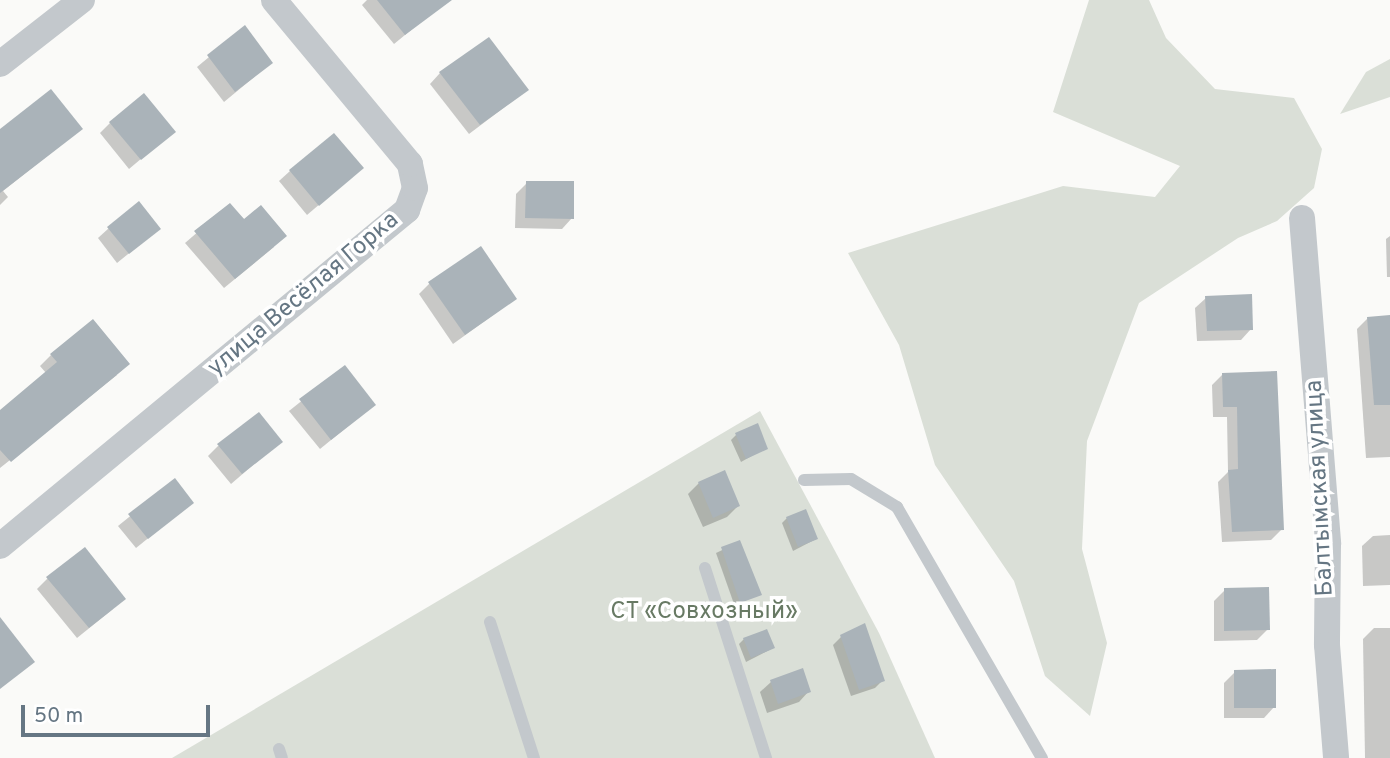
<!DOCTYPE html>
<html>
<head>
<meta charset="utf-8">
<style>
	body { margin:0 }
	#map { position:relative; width:1390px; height:758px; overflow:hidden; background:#fafaf8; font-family:Overpass,sans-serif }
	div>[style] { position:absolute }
	.green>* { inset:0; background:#dadfd7 }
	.shadow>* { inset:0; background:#0003 }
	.building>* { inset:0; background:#aab3b9 }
	.lane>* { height:12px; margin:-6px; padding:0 6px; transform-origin:6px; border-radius:6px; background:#c3c8cc }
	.street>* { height:26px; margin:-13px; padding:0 13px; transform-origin:13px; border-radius:13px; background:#c3c8cc }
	span { translate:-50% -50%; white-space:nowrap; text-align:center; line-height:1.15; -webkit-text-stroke:7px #fff; paint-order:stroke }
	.street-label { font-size:24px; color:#657683 }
	.park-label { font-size:24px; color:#687a64 }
	.scale { position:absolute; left:21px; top:705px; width:189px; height:32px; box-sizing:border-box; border:4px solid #657683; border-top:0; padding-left:9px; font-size:21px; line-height:24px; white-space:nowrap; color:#657683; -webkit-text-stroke:5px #fff; paint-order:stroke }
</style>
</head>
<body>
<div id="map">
	<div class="green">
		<div style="clip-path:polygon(1089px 0,1149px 0,1166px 38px,1215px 89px,1294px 98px,1322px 149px,1314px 188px,1277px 221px,1238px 238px,1139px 303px,1087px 441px,1082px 549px,1107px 643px,1090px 716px,1045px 676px,1014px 581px,935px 465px,899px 345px,848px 253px,1063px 186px,1155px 197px,1180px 166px,1053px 112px)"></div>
		<div style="clip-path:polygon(1390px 59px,1390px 97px,1340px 114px,1366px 72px)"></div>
		<div style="clip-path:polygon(760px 411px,879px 633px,935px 758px,172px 758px)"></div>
	</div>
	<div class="shadow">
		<div style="clip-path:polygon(367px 0,432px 0,438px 8px,394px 44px,362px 5px)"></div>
		<div style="clip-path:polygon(244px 28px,271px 63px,224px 102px,197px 67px)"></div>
		<div style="clip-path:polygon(440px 73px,527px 90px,469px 134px,430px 84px)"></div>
		<div style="clip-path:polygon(110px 123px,173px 132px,129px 169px,100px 133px)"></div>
		<div style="clip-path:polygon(81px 129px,3px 191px,8px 197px,0 205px,0 133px)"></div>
		<div style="clip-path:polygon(362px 168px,307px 215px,279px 181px,290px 171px)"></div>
		<div style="clip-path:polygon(527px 183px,572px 218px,562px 229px,515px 228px,516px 194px)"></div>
		<div style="clip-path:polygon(229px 205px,274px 247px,224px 288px,185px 243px)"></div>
		<div style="clip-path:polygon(109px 228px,159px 229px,117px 263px,98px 238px)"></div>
		<div style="clip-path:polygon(1390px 236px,1390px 277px,1387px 277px,1386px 239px)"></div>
		<div style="clip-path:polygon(430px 283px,515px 299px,453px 344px,419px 294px)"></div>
		<div style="clip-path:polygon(1206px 298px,1251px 329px,1241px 340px,1197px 341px,1195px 308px)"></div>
		<div style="clip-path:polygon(1390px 317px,1390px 457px,1366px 458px,1357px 329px,1368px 318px)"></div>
		<div style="clip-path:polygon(51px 355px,117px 375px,0 468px,0 412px,46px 373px,40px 366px)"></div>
		<div style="clip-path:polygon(344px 367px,374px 405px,320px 449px,289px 411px)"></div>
		<div style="clip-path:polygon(1276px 373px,1282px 529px,1271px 540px,1222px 542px,1218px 482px,1228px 472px,1227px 417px,1213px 417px,1212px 385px,1223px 374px)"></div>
		<div style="clip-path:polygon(736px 435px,766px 448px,741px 462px,731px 440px)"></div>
		<div style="clip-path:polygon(280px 442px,231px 484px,208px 456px,218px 446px)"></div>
		<div style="clip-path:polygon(175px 480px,192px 503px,136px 548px,118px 526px)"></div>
		<div style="clip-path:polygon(699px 483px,738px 506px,727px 517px,703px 527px,688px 494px)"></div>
		<div style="clip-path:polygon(787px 518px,816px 539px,793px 551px,782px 523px)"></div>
		<div style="clip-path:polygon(1390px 535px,1390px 585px,1363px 586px,1362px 546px,1373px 536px)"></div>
		<div style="clip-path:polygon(739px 542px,760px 595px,734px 604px,716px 553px)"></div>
		<div style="clip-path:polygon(48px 578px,113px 609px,77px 638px,37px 589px)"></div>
		<div style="clip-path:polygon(1225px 590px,1268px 629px,1257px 640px,1214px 641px,1214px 601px)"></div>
		<div style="clip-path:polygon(1374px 628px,1390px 628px,1390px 758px,1365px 758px,1363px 639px)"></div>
		<div style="clip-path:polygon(841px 637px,883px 680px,875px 688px,851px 696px,833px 645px)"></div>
		<div style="clip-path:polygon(744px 639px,773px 648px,746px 662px,739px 644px)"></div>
		<div style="clip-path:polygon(1235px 672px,1274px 707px,1264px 718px,1224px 718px,1224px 683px)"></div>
		<div style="clip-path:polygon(771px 682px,809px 691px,799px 702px,767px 713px,760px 692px)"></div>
	</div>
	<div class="building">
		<div style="clip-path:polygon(377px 0,452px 0,405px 35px)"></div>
		<div style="clip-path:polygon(245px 25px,273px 63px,235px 92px,207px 55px)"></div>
		<div style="clip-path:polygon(489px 37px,529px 90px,480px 125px,439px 72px)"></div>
		<div style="clip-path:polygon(51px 89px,83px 129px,0 193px,0 129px)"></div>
		<div style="clip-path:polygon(144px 93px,176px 132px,141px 160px,109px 122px)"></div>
		<div style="clip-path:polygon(334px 133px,364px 168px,319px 206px,289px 170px)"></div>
		<div style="clip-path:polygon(526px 181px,574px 181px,574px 219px,525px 218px)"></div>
		<div style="clip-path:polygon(139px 201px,161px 229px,129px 254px,107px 227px)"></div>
		<div style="clip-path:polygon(230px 203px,244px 219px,261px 205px,287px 236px,235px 279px,194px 231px)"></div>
		<div style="clip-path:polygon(481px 246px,517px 299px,465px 335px,428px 282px)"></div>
		<div style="clip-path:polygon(1252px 294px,1253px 330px,1207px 331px,1205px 296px)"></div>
		<div style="clip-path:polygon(1390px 315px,1390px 405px,1374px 405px,1367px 317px)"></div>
		<div style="clip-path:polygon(93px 319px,130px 364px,11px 462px,0 450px,0 410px,57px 362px,50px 354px)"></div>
		<div style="clip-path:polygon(345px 365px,376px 405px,331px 440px,299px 399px)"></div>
		<div style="clip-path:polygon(1277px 371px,1284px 530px,1232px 532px,1228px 470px,1238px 469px,1237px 407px,1223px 407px,1222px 373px)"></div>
		<div style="clip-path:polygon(259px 412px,283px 442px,242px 474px,217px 444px)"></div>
		<div style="clip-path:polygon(758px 423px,768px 449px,746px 459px,735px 433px)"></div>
		<div style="clip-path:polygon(725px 470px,740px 506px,713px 518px,698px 482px)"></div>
		<div style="clip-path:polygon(175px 478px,194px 503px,148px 539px,128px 514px)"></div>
		<div style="clip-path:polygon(806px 509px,818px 539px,798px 547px,786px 517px)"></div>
		<div style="clip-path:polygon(740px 540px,762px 595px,740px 603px,721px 547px)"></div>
		<div style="clip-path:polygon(85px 547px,126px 599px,89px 628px,46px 577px)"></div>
		<div style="clip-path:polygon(1269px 587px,1270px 630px,1224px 631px,1224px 588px)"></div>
		<div style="clip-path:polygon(0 617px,35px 662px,0 689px)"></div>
		<div style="clip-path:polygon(865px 623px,885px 681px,859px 690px,840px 635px)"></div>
		<div style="clip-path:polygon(767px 629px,775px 648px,751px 658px,743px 638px)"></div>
		<div style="clip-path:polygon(803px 668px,811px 692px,778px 704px,770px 680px)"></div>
		<div style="clip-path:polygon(1276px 669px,1276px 708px,1234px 708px,1234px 670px)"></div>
	</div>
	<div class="lane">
		<div style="left:804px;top:480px;width:47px;rotate:-1.2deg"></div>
		<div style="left:851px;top:479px;width:54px;rotate:31.3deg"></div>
		<div style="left:897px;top:507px;width:290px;rotate:60deg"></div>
		<div style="left:705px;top:568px;width:200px;rotate:72.2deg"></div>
		<div style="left:490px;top:622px;width:143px;rotate:72.1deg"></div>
		<div style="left:279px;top:749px;width:9px;rotate:72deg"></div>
	</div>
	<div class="street">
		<div style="left:0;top:64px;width:104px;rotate:-38deg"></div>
		<div style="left:1302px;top:218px;width:327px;rotate:85.4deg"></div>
		<div style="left:1328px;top:544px;width:101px;rotate:90.6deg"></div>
		<div style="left:1327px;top:645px;width:113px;rotate:85.4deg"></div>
		<div style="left:0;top:546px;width:528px;rotate:-39.54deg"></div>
		<div style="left:407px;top:210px;width:23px;rotate:-70deg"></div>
		<div style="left:415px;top:188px;width:25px;rotate:-102deg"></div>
		<div style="left:410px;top:164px;width:213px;rotate:-129.7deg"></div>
	</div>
	<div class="street-label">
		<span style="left:304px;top:295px;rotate:-40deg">улица Весёлая Горка</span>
		<span style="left:1321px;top:488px;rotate:-93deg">Балтымская улица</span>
	</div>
	<div class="park-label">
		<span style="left:704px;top:613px">СТ «Совхозный»</span>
	</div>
	<div class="scale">50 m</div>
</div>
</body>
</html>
